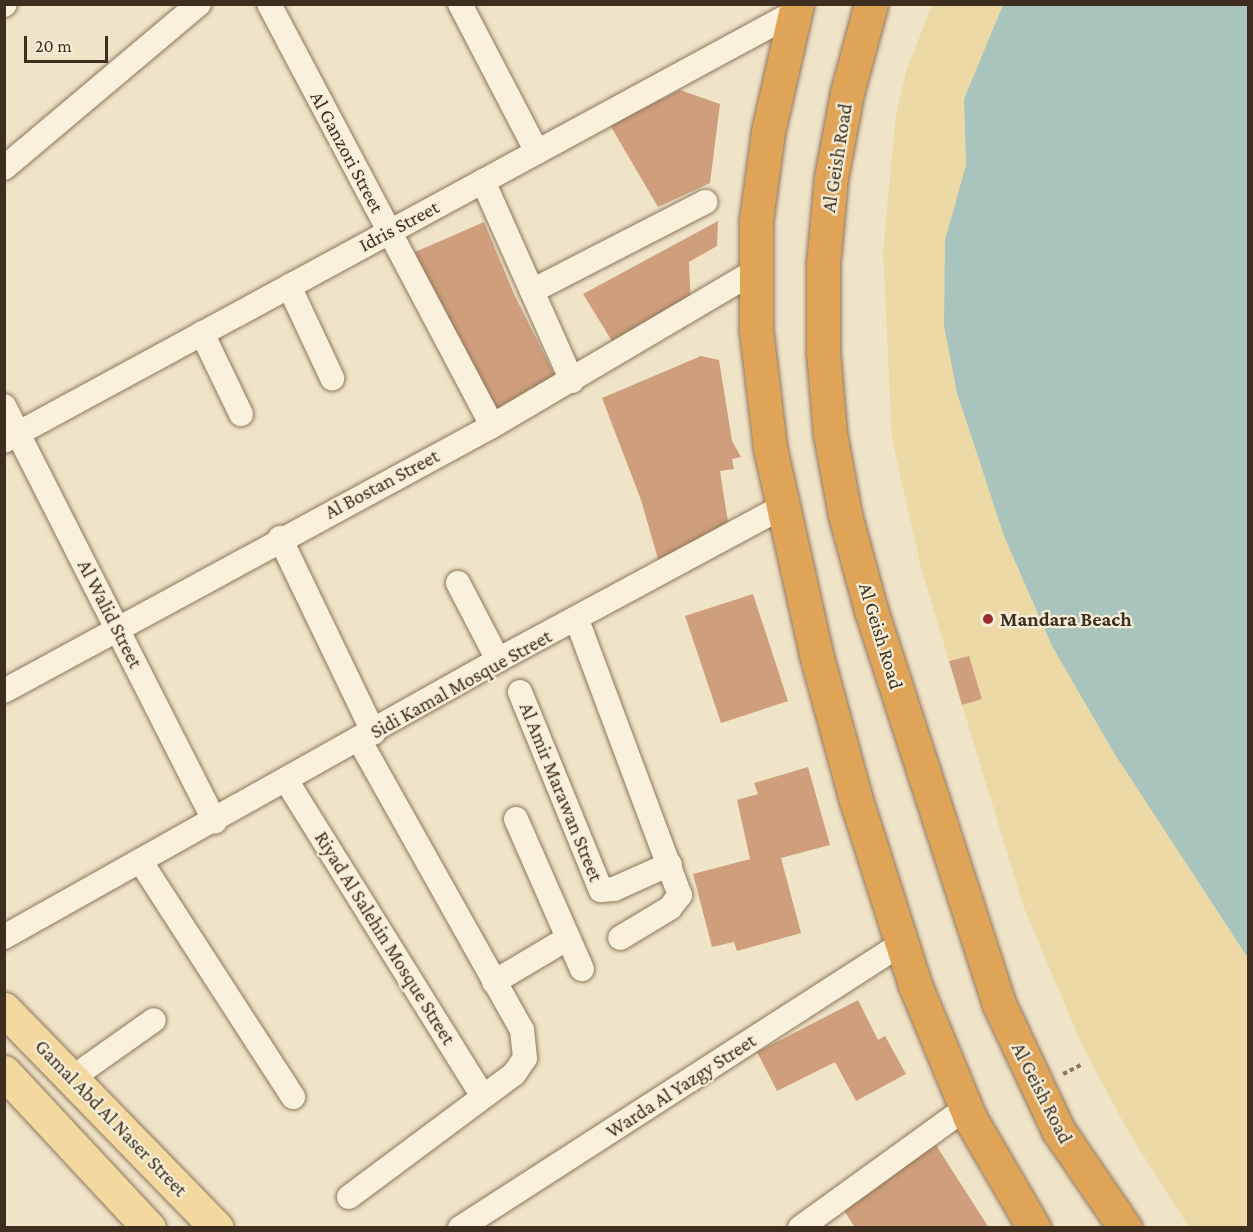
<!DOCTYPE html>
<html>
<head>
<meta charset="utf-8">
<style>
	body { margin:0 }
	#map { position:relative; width:1253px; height:1232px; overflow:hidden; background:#f0e4c8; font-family:"Crimson Pro",serif }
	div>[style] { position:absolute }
	.sand>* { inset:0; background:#ecd9a5 }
	.water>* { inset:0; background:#a9c4bc }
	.building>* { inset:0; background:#cf9f7d }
	.path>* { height:4px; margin-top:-2px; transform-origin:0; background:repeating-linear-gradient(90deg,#8d765c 0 4.5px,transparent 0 7.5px) }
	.roads { filter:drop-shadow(0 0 2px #8d765c) drop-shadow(0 0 2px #8d765c) }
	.street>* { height:24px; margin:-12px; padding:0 12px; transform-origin:12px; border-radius:12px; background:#faf1dc }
	.primary>* { height:33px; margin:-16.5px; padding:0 16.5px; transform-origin:16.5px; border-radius:16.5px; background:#f3d9a0 }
	.highway>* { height:33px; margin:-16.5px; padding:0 16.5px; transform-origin:16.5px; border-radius:16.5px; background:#e0a458 }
	.dots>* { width:16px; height:16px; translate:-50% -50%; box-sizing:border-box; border:3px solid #f7eed8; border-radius:50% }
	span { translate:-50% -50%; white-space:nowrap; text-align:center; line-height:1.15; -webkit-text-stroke:4.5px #f7eed8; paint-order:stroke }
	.street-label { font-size:20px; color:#3d2e20 }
	.poi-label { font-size:20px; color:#3d2e20; font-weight:700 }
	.left { translate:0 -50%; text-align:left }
	.frame { position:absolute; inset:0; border:6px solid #3d2e20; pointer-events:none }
	.scale { position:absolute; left:24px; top:36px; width:84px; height:27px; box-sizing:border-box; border:3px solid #3d2e20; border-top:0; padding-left:8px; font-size:18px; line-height:21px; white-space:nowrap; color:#3d2e20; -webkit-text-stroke:4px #f7eed8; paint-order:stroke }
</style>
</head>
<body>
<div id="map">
	<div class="sand">
		<div style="clip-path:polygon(932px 5px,1003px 5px,964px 99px,966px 165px,945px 240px,944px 326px,957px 393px,1004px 536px,1052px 646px,1114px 753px,1248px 958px,1248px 1227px,1189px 1227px,1129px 1133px,1082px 1045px,1024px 908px,962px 705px,982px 699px,969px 656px,949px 661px,921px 568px,892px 439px,883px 252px,896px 114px,907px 69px)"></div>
	</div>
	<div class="water">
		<div style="clip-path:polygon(1003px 5px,1248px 5px,1248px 958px,1114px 753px,1052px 646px,1004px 536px,957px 393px,944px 326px,945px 240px,966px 165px,964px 99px)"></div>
	</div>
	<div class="building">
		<div style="clip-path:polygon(680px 90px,720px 104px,710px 183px,658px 207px,610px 125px)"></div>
		<div style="clip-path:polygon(718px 221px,717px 246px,689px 262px,691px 308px,615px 346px,583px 294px)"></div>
		<div style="clip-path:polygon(484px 222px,514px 294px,557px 380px,492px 413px,415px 252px)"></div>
		<div style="clip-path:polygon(701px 356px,719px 360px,732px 441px,741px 457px,732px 459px,734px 469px,720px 471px,729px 529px,660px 566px,641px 500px,602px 398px)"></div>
		<div style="clip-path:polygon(753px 594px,788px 701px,721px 723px,685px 616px)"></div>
		<div style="clip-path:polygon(969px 656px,982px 699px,962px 705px,949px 661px)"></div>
		<div style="clip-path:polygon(808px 767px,830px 845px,781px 858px,801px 933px,737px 951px,734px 942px,712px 947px,693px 874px,750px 859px,737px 800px,758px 794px,754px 783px)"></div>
		<div style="clip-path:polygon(858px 1000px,878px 1040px,885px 1036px,906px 1074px,856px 1101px,835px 1062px,777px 1091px,757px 1052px)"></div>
		<div style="clip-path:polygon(936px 1145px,989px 1228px,855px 1228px,842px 1207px)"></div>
	</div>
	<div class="path">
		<div style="left:1063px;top:1074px;width:20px;rotate:-27deg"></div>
	</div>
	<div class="roads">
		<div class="street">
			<div style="left:269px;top:4px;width:477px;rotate:62.1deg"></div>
			<div style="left:460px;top:4px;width:167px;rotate:62.5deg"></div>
			<div style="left:4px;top:5px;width:1px;rotate:-45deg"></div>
			<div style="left:4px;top:168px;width:255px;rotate:-40.1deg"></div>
			<div style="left:483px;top:181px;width:219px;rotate:66deg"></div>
			<div style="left:289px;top:286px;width:102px;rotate:64.9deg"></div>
			<div style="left:532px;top:291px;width:195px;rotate:-27.2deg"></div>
			<div style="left:202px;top:333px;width:90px;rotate:64.3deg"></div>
			<div style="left:4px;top:406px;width:466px;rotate:63.1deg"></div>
			<div style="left:4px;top:441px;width:900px;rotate:-28.47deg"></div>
			<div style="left:280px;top:538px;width:216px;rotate:64.3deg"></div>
			<div style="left:458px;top:583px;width:87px;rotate:62.5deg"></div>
			<div style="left:577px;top:620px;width:294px;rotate:69.5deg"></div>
			<div style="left:680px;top:895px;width:16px;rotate:128deg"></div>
			<div style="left:670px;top:908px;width:58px;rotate:149deg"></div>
			<div style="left:4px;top:691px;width:555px;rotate:-28.5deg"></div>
			<div style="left:492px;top:426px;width:305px;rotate:-30.5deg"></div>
			<div style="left:520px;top:692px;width:214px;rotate:67.8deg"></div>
			<div style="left:601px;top:890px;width:13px;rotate:-4deg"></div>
			<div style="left:614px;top:889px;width:61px;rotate:-24.1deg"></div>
			<div style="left:286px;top:780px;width:372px;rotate:58.1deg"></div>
			<div style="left:516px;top:819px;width:164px;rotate:66.3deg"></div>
			<div style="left:141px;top:862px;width:280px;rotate:57.1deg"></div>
			<div style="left:4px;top:937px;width:566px;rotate:-29.28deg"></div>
			<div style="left:498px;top:660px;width:323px;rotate:-28.3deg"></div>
			<div style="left:494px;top:982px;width:86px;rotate:-30.7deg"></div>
			<div style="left:72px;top:1078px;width:100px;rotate:-35.3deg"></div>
			<div style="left:349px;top:1197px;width:206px;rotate:-36.7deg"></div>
			<div style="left:514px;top:1074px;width:19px;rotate:-55deg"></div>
			<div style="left:525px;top:1058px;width:28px;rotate:-96deg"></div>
			<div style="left:522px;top:1030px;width:333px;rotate:-119.3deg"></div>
			<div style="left:460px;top:1228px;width:525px;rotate:-32.78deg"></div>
			<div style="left:800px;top:1228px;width:205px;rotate:-35.9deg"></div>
		</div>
		<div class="primary">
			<div style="left:4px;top:1009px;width:305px;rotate:45.8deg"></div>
			<div style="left:4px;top:1072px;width:213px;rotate:47.1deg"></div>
		</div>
		<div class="highway">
			<div style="left:797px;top:4px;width:131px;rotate:102.8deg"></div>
			<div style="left:768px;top:132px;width:90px;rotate:97.7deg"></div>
			<div style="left:756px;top:221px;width:109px;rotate:90deg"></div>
			<div style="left:756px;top:330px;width:119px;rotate:83.2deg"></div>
			<div style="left:770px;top:448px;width:211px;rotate:77.4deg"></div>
			<div style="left:816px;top:654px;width:151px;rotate:74.7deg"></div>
			<div style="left:856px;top:800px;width:194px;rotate:72.3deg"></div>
			<div style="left:915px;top:985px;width:144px;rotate:67.5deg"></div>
			<div style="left:970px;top:1118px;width:127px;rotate:59.8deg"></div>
			<div style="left:871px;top:4px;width:92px;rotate:105.1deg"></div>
			<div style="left:847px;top:93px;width:86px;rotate:100.7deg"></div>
			<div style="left:831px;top:178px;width:87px;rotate:95.3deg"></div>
			<div style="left:823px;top:265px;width:87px;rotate:90deg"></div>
			<div style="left:823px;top:352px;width:82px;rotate:85.1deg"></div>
			<div style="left:830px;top:434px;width:82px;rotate:79.5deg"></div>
			<div style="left:845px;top:515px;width:98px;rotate:74.7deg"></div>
			<div style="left:871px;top:610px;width:414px;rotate:72deg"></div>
			<div style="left:999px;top:1004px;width:139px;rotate:64.9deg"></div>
			<div style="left:1058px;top:1130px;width:119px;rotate:55.6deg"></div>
		</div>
	</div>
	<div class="dots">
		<div style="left:988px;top:619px;background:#9e2a2b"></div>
	</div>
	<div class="street-label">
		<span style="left:347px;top:152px;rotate:62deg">Al Ganzori Street</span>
		<span style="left:837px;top:158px;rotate:-81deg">Al Geish Road</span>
		<span style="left:399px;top:226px;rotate:-28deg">Idris Street</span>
		<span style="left:382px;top:484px;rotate:-28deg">Al Bostan Street</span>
		<span style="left:110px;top:614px;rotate:63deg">Al Walid Street</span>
		<span style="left:881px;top:636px;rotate:73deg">Al Geish Road</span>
		<span style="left:461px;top:684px;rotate:-29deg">Sidi Kamal Mosque Street</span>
		<span style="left:561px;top:792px;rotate:68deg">Al Amir Marawan Street</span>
		<span style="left:385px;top:938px;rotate:58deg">Riyad Al Salehin Mosque Street</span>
		<span style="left:681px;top:1086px;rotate:-33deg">Warda Al Yazgy Street</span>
		<span style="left:1042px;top:1093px;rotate:63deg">Al Geish Road</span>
		<span style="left:111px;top:1118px;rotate:46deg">Gamal Abd Al Naser Street</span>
	</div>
	<div class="poi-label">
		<span class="left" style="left:1000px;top:619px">Mandara Beach</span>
	</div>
	<div class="frame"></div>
	<div class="scale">20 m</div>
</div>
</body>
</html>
